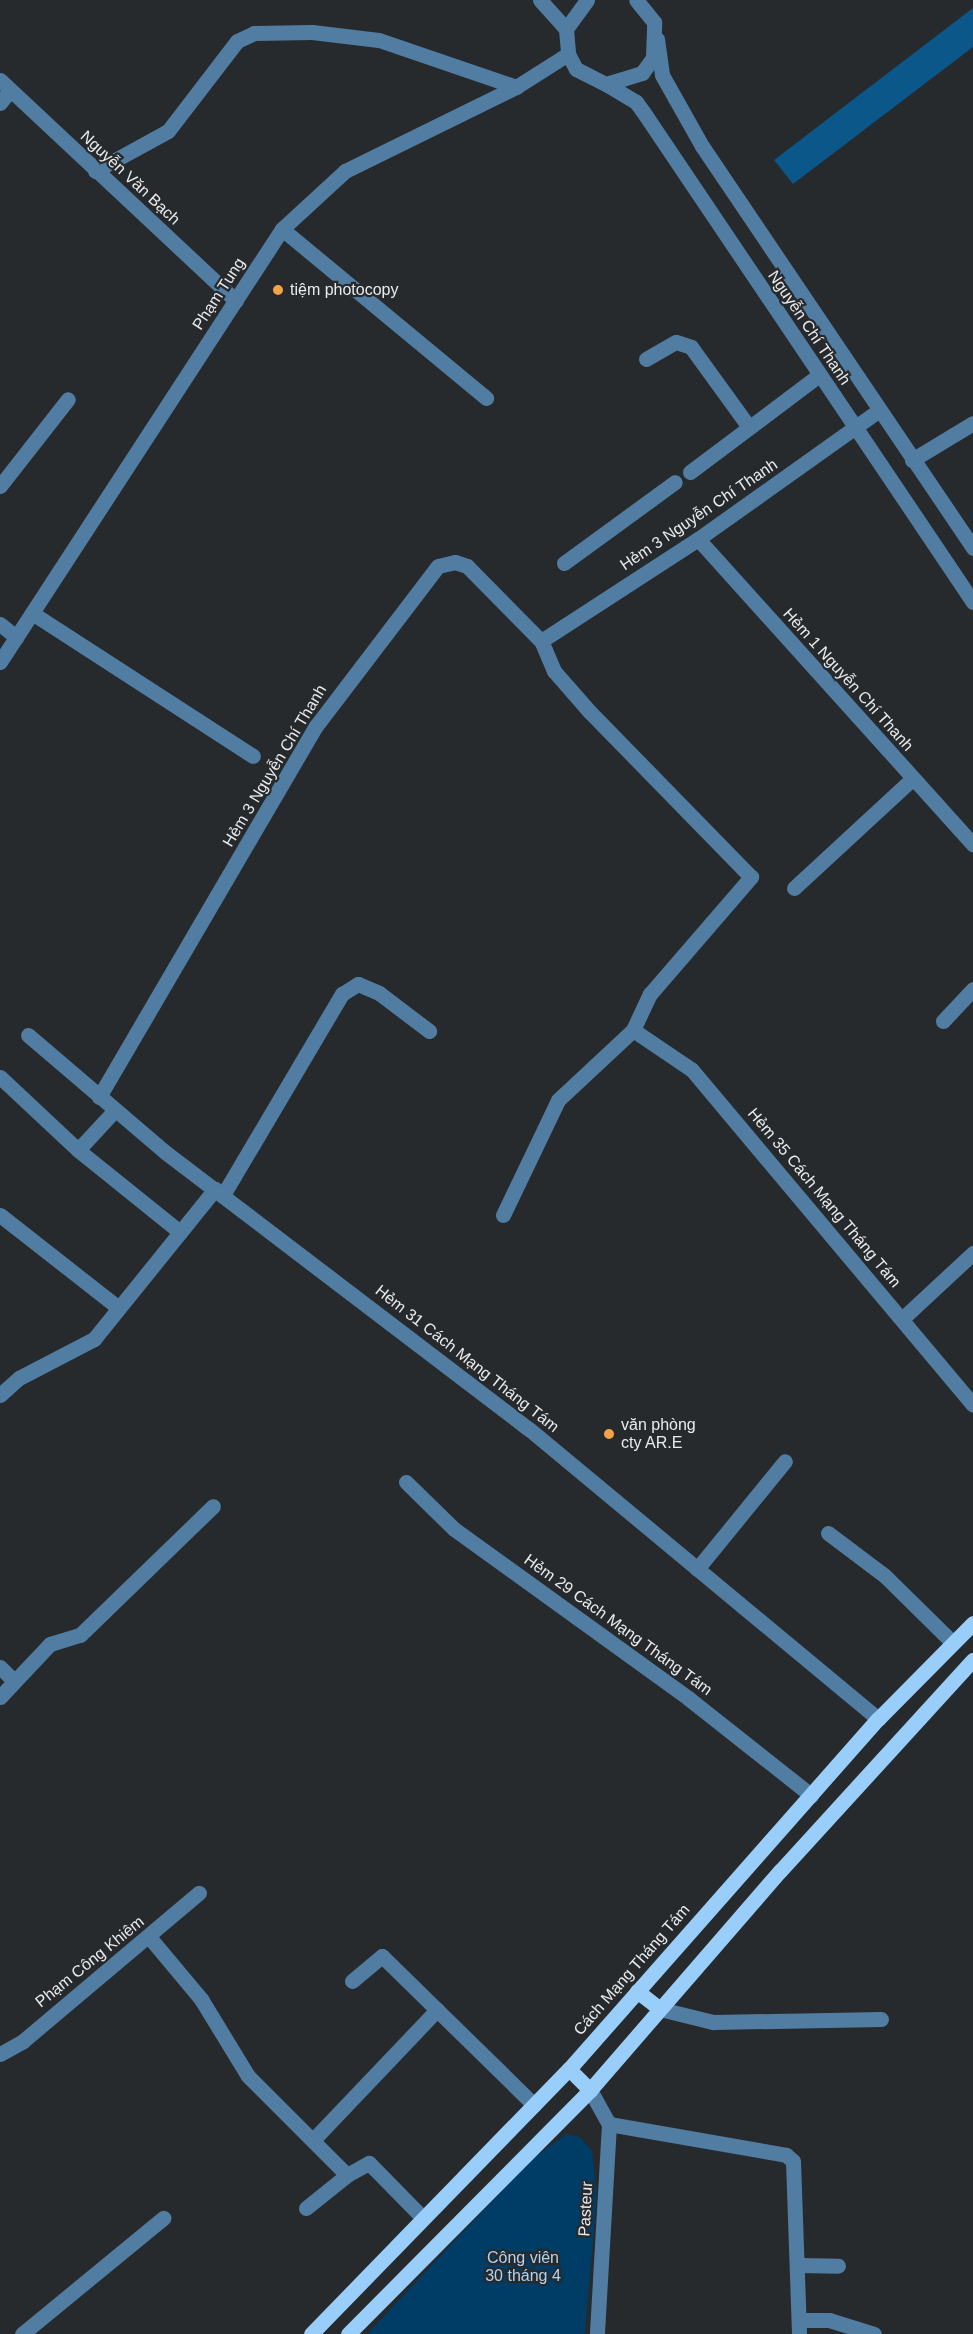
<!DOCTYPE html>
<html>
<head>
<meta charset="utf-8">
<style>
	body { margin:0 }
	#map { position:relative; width:973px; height:2334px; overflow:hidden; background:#272a2d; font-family:Helvetica,sans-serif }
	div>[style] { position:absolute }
	.green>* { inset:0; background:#003d66 }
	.building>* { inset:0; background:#0b5789 }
	.minor>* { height:15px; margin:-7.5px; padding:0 7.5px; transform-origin:7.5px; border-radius:7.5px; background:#527da2 }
	.major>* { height:15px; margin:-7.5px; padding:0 7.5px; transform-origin:7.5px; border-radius:7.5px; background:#99cefb }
	.dots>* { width:16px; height:16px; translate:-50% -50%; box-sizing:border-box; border:3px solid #272a2d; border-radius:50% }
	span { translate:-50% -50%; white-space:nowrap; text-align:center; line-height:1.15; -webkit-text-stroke:4.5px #272a2d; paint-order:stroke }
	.street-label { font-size:16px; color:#e9ebed }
	.poi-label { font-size:16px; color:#e9ebed }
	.left { translate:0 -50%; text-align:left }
	.park-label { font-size:16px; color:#b1d2f0 }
</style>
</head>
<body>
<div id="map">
	<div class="green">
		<div style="clip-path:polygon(566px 2134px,580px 2137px,592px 2151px,597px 2195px,585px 2334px,367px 2334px,530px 2161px)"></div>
	</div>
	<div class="building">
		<div style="clip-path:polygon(973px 8px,973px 47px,793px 184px,774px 160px)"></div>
	</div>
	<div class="minor">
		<div style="left:540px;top:0;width:39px;rotate:48deg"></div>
		<div style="left:587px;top:0;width:36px;rotate:126deg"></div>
		<div style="left:566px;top:29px;width:25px;rotate:85deg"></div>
		<div style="left:568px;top:54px;width:17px;rotate:62deg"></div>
		<div style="left:576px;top:69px;width:34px;rotate:27deg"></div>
		<div style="left:606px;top:84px;width:38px;rotate:-17deg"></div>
		<div style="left:642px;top:73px;width:19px;rotate:-54deg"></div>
		<div style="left:653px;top:58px;width:36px;rotate:-88deg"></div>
		<div style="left:654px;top:22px;width:28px;rotate:-129deg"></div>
		<div style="left:657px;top:39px;width:36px;rotate:82deg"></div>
		<div style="left:662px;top:75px;width:81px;rotate:60.6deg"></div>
		<div style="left:702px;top:146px;width:485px;rotate:56deg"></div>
		<div style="left:0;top:80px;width:323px;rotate:43.1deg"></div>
		<div style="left:606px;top:84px;width:35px;rotate:31deg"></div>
		<div style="left:636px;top:102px;width:17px;rotate:54deg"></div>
		<div style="left:646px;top:116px;width:586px;rotate:56.07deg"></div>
		<div style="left:0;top:103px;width:16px;rotate:-52deg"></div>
		<div style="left:95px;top:171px;width:83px;rotate:-28.7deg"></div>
		<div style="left:168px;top:131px;width:113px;rotate:-52.5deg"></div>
		<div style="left:237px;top:41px;width:19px;rotate:-25deg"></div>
		<div style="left:254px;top:33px;width:58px;rotate:-1deg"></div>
		<div style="left:312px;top:32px;width:67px;rotate:6.8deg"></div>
		<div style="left:379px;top:40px;width:145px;rotate:18.9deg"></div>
		<div style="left:282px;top:229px;width:265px;rotate:39.6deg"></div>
		<div style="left:646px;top:359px;width:34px;rotate:-30deg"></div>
		<div style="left:676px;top:342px;width:16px;rotate:18deg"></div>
		<div style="left:691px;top:347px;width:99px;rotate:54.1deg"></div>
		<div style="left:912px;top:460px;width:71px;rotate:-31.2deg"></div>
		<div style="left:690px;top:472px;width:161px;rotate:-36.9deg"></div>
		<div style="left:0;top:486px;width:110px;rotate:-52deg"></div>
		<div style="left:698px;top:539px;width:411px;rotate:48deg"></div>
		<div style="left:564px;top:563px;width:137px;rotate:-36.1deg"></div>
		<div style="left:32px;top:613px;width:263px;rotate:32.9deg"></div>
		<div style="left:0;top:624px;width:21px;rotate:39deg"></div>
		<div style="left:541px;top:641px;width:187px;rotate:-33deg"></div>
		<div style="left:698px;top:539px;width:221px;rotate:-35.4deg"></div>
		<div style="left:0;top:662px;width:517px;rotate:-56.93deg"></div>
		<div style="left:282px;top:229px;width:86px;rotate:-42.6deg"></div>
		<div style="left:345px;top:171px;width:191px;rotate:-26.2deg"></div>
		<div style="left:516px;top:87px;width:62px;rotate:-32.4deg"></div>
		<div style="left:794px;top:888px;width:161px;rotate:-42.7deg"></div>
		<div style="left:943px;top:1021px;width:44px;rotate:-46.8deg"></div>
		<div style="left:633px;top:1030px;width:71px;rotate:34.1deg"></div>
		<div style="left:692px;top:1070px;width:437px;rotate:50deg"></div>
		<div style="left:28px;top:1035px;width:180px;rotate:40.5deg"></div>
		<div style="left:165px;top:1152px;width:457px;rotate:37.3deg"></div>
		<div style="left:529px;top:1429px;width:454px;rotate:39.7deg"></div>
		<div style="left:0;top:1077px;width:107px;rotate:43.1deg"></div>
		<div style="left:99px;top:1097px;width:430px;rotate:-59.7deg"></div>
		<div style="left:316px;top:726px;width:201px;rotate:-52.7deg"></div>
		<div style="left:438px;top:566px;width:17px;rotate:-13deg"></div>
		<div style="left:455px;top:562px;width:13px;rotate:18deg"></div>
		<div style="left:467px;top:566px;width:105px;rotate:45.4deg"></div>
		<div style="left:115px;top:1110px;width:54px;rotate:132.8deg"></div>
		<div style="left:78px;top:1150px;width:131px;rotate:38.8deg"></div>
		<div style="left:223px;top:1195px;width:234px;rotate:-59.4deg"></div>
		<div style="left:342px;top:994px;width:19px;rotate:-32deg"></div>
		<div style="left:358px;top:984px;width:23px;rotate:23deg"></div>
		<div style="left:379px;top:993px;width:63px;rotate:37.2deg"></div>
		<div style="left:0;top:1215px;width:147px;rotate:38.1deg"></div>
		<div style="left:503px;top:1215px;width:127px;rotate:-64.4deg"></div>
		<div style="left:558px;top:1100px;width:103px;rotate:-43deg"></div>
		<div style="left:633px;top:1030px;width:40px;rotate:-65deg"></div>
		<div style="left:650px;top:994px;width:155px;rotate:-49.2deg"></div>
		<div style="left:751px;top:877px;width:232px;rotate:-134.3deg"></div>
		<div style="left:589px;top:711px;width:53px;rotate:-131.2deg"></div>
		<div style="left:554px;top:671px;width:33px;rotate:-113deg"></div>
		<div style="left:903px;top:1318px;width:96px;rotate:-42.9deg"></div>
		<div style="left:0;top:1395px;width:25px;rotate:-42deg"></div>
		<div style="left:19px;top:1378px;width:85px;rotate:-27.5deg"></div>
		<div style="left:94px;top:1339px;width:193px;rotate:-51.1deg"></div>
		<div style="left:406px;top:1482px;width:67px;rotate:44.4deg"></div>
		<div style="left:454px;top:1529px;width:289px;rotate:35.8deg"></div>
		<div style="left:688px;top:1698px;width:157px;rotate:38.3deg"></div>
		<div style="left:828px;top:1533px;width:71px;rotate:37deg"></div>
		<div style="left:885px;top:1576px;width:95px;rotate:44.6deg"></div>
		<div style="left:697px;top:1569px;width:139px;rotate:-50.8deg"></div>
		<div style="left:0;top:1667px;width:20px;rotate:45deg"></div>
		<div style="left:0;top:1697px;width:73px;rotate:-46.7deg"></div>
		<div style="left:50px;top:1644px;width:31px;rotate:-17deg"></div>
		<div style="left:80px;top:1635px;width:185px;rotate:-44.1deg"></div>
		<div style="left:150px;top:1938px;width:80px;rotate:50.1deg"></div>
		<div style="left:201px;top:1999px;width:90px;rotate:58.6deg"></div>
		<div style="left:248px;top:2076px;width:140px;rotate:45deg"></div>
		<div style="left:347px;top:2175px;width:25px;rotate:-29deg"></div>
		<div style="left:369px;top:2163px;width:77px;rotate:45.5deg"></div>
		<div style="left:352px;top:1981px;width:39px;rotate:-40deg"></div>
		<div style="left:382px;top:1956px;width:213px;rotate:44.4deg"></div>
		<div style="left:660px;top:2009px;width:55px;rotate:13.8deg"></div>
		<div style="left:713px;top:2022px;width:168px;rotate:-1deg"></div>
		<div style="left:0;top:2054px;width:26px;rotate:-29deg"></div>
		<div style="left:23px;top:2041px;width:230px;rotate:-40.1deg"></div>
		<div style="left:590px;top:2090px;width:39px;rotate:61deg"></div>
		<div style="left:609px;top:2124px;width:210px;rotate:93.3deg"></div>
		<div style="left:609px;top:2124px;width:180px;rotate:9.9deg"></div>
		<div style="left:786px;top:2155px;width:9px;rotate:41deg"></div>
		<div style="left:793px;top:2161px;width:173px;rotate:88deg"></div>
		<div style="left:313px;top:2140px;width:180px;rotate:-46.4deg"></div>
		<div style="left:306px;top:2208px;width:53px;rotate:-38.8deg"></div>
		<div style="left:799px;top:2265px;width:39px;rotate:1deg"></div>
		<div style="left:800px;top:2320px;width:29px"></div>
		<div style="left:829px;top:2320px;width:47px;rotate:17.3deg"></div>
		<div style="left:22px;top:2334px;width:183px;rotate:-39.4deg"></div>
	</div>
	<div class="major">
		<div style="left:637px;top:1991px;width:29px;rotate:38deg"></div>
		<div style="left:569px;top:2069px;width:30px;rotate:45deg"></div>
		<div style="left:311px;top:2334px;width:370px;rotate:-45.8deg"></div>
		<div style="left:569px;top:2069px;width:467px;rotate:-48.6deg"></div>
		<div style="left:878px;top:1719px;width:135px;rotate:-45.3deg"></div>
		<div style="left:348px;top:2334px;width:344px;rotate:-45.2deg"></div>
		<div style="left:590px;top:2090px;width:290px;rotate:-49.1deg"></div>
		<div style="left:780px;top:1871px;width:286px;rotate:-47.6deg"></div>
	</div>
	<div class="dots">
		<div style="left:278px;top:290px;background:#f5a246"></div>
		<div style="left:609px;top:1434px;background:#f5a246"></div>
	</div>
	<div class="street-label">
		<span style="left:130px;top:178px;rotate:43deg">Nguyễn Văn Bạch</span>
		<span style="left:219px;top:294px;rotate:-57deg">Phạm Tung</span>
		<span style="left:809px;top:328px;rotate:56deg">Nguyễn Chí Thanh</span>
		<span style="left:699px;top:515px;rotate:-34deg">Hẻm 3 Nguyễn Chí Thanh</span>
		<span style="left:848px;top:680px;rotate:48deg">Hẻm 1 Nguyễn Chí Thanh</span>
		<span style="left:275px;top:766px;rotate:-59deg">Hẻm 3 Nguyễn Chí Thanh</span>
		<span style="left:824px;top:1198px;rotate:50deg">Hẻm 35 Cách Mạng Tháng Tám</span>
		<span style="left:467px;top:1359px;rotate:38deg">Hẻm 31 Cách Mạng Tháng Tám</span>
		<span style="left:618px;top:1625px;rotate:36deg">Hẻm 29 Cách Mạng Tháng Tám</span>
		<span style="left:90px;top:1962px;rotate:-39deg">Phạm Công Khiêm</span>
		<span style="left:632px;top:1970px;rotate:-49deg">Cách Mạng Tháng Tám</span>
		<span style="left:586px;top:2209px;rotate:-87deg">Pasteur</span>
	</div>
	<div class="poi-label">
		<span class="left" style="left:290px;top:290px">tiệm photocopy</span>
		<span class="left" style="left:621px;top:1434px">văn phòng<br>cty AR.E</span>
	</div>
	<div class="park-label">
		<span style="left:523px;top:2267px">Công viên<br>30 tháng 4</span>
	</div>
</div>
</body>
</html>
